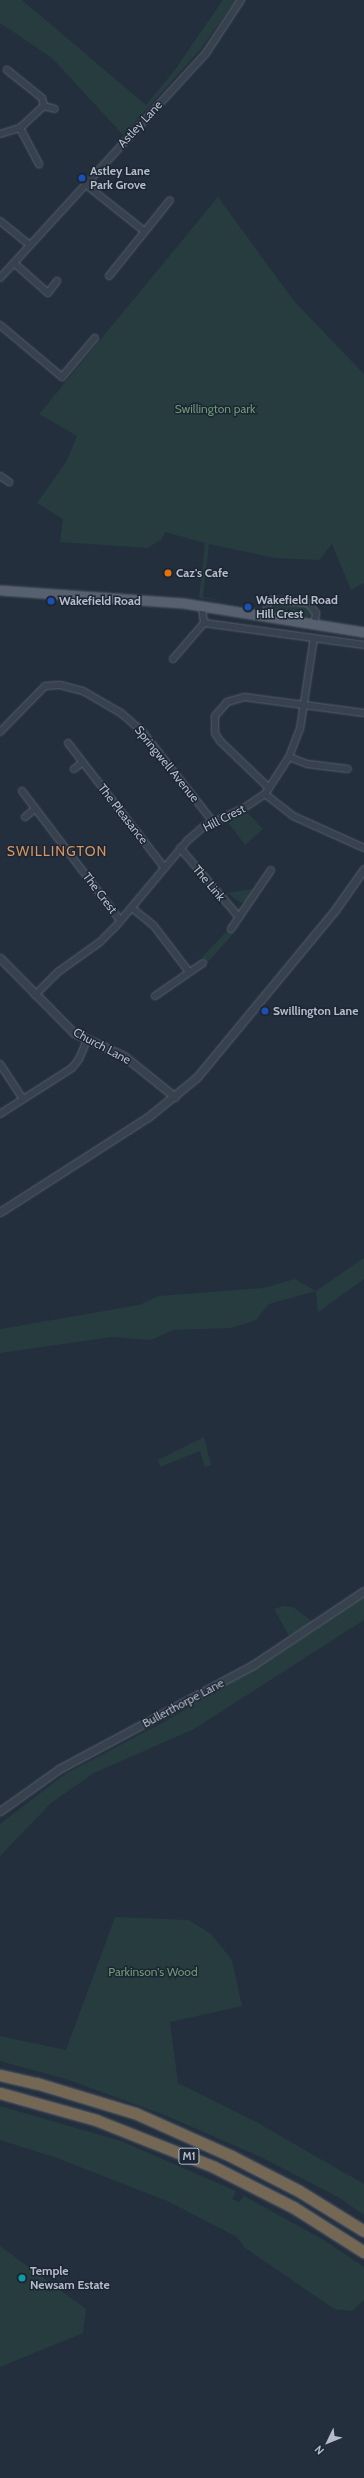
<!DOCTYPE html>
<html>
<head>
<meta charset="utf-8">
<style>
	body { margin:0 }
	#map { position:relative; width:364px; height:2478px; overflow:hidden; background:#242f3e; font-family:Cabin,sans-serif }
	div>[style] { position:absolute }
	.green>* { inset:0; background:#263c3f }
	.roads { filter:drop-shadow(0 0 1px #565f6c) drop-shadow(0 0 1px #565f6c) }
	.minor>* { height:6px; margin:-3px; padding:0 3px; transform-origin:3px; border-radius:3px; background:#38414e }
	.tertiary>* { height:7px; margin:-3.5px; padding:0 3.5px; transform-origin:3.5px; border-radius:3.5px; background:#38414e }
	.primary>* { height:9px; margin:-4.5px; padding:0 4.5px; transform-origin:4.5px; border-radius:4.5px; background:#56606e }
	.motorway>* { height:11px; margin:-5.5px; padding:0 5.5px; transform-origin:5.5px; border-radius:5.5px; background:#746855 }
	.dots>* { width:11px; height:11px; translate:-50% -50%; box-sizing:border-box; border:2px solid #1d2633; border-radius:50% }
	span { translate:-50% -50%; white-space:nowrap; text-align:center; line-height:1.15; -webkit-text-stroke:3px #1d2633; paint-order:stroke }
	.shield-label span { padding:1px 3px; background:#1d2633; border:1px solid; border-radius:3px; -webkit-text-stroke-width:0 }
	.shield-label { font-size:11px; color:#b4bcc9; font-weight:700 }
	.street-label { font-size:12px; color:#b4bcc9 }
	.poi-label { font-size:12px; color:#b4bcc9; font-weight:700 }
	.left { translate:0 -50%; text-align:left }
	.park-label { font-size:12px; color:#6b9a76 }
	.quarter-label { font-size:14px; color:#d59563; letter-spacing:1px }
	.north { position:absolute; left:308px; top:2422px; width:40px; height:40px; -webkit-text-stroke:3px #1d2633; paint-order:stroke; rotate:227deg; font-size:11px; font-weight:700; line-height:16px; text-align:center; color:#b4bcc9 }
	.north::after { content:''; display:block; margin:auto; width:14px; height:18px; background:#b4bcc9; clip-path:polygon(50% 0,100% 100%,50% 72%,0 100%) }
</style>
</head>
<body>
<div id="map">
	<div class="green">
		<div style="clip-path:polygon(0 0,22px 0,146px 105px,174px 71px,223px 0,236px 0,200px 50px,123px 135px,52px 58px,0 23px)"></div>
		<div style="clip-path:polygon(218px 197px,294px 301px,364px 374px,364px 583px,351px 590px,332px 544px,319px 560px,275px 558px,209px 544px,203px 597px,226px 601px,199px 598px,205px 543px,165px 532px,161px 540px,147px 548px,60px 542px,63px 519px,37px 503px,66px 462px,77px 436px,39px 414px)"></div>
		<div style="clip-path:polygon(273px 603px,307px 606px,313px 614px,307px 617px,273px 610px,270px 606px)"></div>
		<div style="clip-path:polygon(247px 812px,263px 829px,245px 845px,227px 821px)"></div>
		<div style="clip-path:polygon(253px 889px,246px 901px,241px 903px,227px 893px)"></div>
		<div style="clip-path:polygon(229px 929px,234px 933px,207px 963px,202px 957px)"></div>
		<div style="clip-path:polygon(364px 1258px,364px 1279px,318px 1312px,316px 1291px,269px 1304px,256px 1320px,231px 1328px,173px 1330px,151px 1340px,112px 1337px,0 1353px,0 1329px,139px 1305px,159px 1296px,263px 1288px,295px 1279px,316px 1291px)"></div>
		<div style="clip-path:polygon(204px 1437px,211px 1465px,205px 1467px,200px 1451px,160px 1467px,158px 1460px)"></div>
		<div style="clip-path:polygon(364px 1597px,364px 1620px,194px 1729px,94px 1773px,51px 1803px,0 1856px,0 1824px,65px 1774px,164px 1722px,273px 1658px)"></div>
		<div style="clip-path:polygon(283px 1606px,293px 1607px,313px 1622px,289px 1636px,274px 1609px)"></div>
		<div style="clip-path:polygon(115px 1917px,189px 1920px,211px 1934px,232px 1960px,242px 2006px,170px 2022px,178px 2083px,256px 2122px,364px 2184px,364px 2215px,338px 2197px,263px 2158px,162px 2114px,66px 2079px,0 2061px,0 2036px,66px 2050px)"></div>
		<div style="clip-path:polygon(0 2106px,121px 2141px,236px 2191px,232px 2199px,239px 2202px,244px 2196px,324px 2240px,364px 2267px,364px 2300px,352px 2311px,334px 2309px,244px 2247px,237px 2237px,167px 2201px,57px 2158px,0 2140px)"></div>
		<div style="clip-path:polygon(0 2246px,86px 2309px,83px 2333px,0 2367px)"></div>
	</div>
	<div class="roads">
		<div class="minor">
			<div style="left:44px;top:106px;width:11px;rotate:15deg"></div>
			<div style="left:20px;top:128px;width:41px;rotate:62.2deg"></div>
			<div style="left:0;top:134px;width:21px;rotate:-17deg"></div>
			<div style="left:20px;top:128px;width:33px;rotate:-43deg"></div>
			<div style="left:44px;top:106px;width:8px;rotate:-104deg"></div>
			<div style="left:42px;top:98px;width:45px;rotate:-141.3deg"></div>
			<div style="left:85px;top:184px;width:75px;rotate:38.5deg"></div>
			<div style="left:0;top:221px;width:38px;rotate:39deg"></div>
			<div style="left:14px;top:263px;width:45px;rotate:41.4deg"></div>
			<div style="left:48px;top:293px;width:15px;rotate:-53deg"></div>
			<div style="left:109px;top:276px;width:97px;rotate:-51.2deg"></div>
			<div style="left:0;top:278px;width:305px;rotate:-47.5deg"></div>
			<div style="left:206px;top:53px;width:64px;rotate:-56.6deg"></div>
			<div style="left:0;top:325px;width:81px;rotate:40deg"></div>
			<div style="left:62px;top:377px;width:51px;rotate:-49.8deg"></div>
			<div style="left:0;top:476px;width:11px;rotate:34deg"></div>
			<div style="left:265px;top:617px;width:14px;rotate:-78deg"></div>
			<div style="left:268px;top:603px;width:5px;rotate:-37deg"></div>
			<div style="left:272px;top:600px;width:36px;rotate:5deg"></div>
			<div style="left:308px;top:603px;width:13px;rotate:51deg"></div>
			<div style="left:316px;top:613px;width:12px;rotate:99deg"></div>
			<div style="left:204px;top:623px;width:162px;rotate:7.8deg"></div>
			<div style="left:173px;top:659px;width:48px;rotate:-49.3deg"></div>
			<div style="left:204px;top:623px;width:17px;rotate:-97deg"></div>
			<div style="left:0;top:732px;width:64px;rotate:-45.6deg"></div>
			<div style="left:45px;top:686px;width:15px;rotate:-4deg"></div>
			<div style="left:60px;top:685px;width:24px;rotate:15deg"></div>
			<div style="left:83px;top:691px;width:44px;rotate:30.1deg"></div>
			<div style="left:121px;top:713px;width:28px;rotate:41deg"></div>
			<div style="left:142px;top:731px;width:115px;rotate:52deg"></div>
			<div style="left:68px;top:743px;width:155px;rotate:52.3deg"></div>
			<div style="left:289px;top:757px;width:19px;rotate:21deg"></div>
			<div style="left:307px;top:764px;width:41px;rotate:7deg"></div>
			<div style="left:74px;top:769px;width:11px;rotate:-38deg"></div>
			<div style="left:269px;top:788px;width:68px;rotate:-136.2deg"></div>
			<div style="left:220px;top:741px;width:9px;rotate:-122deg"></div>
			<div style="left:215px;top:733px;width:17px;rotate:-90deg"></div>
			<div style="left:215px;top:716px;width:18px;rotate:-49deg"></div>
			<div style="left:227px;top:702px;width:18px;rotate:-16deg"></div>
			<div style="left:244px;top:697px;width:121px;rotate:7.6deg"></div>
			<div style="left:22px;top:791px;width:162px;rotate:52.8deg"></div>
			<div style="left:265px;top:794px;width:36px;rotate:38deg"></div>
			<div style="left:293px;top:816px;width:78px;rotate:24.3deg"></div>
			<div style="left:25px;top:817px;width:13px;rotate:-39deg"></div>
			<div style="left:180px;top:848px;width:91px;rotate:49.5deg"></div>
			<div style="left:132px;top:908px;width:28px;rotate:39deg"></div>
			<div style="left:154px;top:926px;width:58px;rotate:52.7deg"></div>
			<div style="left:231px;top:929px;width:71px;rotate:-55.9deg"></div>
			<div style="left:35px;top:995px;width:33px;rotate:-45deg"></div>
			<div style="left:58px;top:972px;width:52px;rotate:-35.5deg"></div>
			<div style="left:100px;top:942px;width:23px;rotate:-45deg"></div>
			<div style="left:116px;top:926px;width:111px;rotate:-50.1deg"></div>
			<div style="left:187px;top:841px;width:21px;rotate:-41deg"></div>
			<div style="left:203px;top:827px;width:45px;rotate:-24.9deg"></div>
			<div style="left:244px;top:808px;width:25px;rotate:-34deg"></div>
			<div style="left:265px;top:794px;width:44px;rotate:-57deg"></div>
			<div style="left:289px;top:757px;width:30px;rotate:-69deg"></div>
			<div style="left:300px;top:729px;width:92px;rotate:-81.3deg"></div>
			<div style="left:155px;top:996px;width:58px;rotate:-34.5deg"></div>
			<div style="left:0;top:1064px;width:42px;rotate:56.7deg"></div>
			<div style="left:0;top:1114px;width:85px;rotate:-32.6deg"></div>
			<div style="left:72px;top:1068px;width:11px;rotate:-52deg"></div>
			<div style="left:79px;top:1059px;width:21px;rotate:-67deg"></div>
		</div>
		<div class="tertiary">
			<div style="left:0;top:958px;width:105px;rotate:45.4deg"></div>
			<div style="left:74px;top:1033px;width:55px;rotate:24.7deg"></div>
			<div style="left:124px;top:1056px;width:65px;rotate:38.8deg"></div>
			<div style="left:0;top:1212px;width:176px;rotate:-32.7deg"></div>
			<div style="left:148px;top:1117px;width:63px;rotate:-39.2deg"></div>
			<div style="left:197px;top:1077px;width:217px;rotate:-50.4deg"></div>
			<div style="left:335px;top:910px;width:50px;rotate:-54.7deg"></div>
			<div style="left:0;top:1811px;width:72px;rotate:-35.4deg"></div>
			<div style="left:59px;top:1769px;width:220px;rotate:-28.2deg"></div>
			<div style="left:253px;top:1665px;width:133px;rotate:-33.7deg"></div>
		</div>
		<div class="primary">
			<div style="left:0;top:590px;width:183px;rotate:4.1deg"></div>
			<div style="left:183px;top:603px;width:183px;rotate:9.1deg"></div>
		</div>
		<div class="motorway">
			<div style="left:0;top:2075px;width:37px;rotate:13deg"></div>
			<div style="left:36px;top:2083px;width:103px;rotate:16.9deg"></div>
			<div style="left:135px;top:2113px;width:105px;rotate:24.1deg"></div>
			<div style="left:231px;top:2156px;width:76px;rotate:27.2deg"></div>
			<div style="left:299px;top:2191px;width:76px;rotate:31.6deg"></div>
			<div style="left:0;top:2093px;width:100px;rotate:15.7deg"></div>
			<div style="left:96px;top:2120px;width:127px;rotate:21.7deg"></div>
			<div style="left:214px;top:2167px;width:89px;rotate:26.9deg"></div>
			<div style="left:293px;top:2207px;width:84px;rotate:32.4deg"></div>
		</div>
	</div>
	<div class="dots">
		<div style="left:82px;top:178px;background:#1a4fb4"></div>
		<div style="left:168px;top:573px;background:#e8710a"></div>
		<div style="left:51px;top:601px;background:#1a4fb4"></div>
		<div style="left:248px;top:607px;background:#1a4fb4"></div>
		<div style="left:265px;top:1011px;background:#1a4fb4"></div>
		<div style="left:22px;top:2278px;background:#0f9aa8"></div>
	</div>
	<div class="shield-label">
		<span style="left:189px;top:2156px">M1</span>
	</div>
	<div class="street-label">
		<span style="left:140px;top:124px;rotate:-47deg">Astley Lane</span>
		<span style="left:167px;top:764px;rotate:51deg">Springwell Avenue</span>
		<span style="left:123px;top:814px;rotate:52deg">The Pleasance</span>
		<span style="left:224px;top:818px;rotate:-27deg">Hill Crest</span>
		<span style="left:209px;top:883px;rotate:50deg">The Link</span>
		<span style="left:100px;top:893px;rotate:53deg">The Crest</span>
		<span style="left:102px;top:1046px;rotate:28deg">Church Lane</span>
		<span style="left:183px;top:1703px;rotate:-28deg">Bullerthorpe Lane</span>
	</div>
	<div class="poi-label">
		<span class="left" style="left:90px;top:178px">Astley Lane<br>Park Grove</span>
		<span class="left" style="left:176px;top:573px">Caz's Cafe</span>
		<span class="left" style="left:256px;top:607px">Wakefield Road<br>Hill Crest</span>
		<span class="left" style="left:59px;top:601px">Wakefield Road</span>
		<span class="left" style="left:273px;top:1011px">Swillington Lane</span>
		<span class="left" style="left:30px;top:2278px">Temple<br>Newsam Estate</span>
	</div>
	<div class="park-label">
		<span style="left:215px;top:409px">Swillington park</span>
		<span style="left:153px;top:1972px">Parkinson's Wood</span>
	</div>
	<div class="quarter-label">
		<span style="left:57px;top:851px">SWILLINGTON</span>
	</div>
	<div class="north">N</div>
</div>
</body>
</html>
